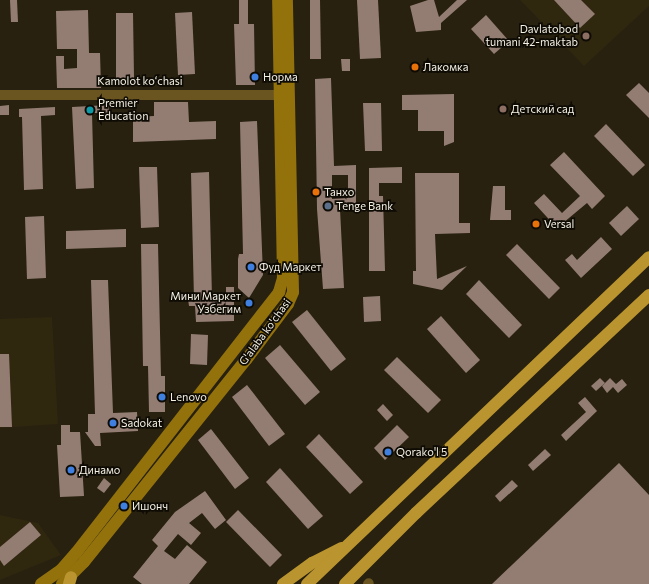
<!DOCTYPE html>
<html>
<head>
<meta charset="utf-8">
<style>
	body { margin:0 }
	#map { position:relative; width:649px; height:584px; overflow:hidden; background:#282110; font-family:Commissioner,sans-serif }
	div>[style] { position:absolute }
	.built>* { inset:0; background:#30270f }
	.building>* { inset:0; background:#937d73 }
	.minor>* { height:10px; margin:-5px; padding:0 5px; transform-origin:5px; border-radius:5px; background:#6a5521 }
	.secondary>* { height:12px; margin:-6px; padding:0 6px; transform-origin:6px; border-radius:6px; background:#93720c }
	.trunk>* { height:12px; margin:-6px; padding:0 6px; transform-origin:6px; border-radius:6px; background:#ba942e }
	.dots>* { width:11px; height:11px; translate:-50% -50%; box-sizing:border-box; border:2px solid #0e0b05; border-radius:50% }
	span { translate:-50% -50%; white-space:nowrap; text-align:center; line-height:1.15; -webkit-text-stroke:3.5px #0e0b05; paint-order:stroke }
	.poi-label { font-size:11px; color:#f4f0e4 }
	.right { translate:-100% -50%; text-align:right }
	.left { translate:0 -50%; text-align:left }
	.street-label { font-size:11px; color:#f4f0e4 }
</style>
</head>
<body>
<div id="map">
	<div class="built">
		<div style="clip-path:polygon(520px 0,649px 0,649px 6px,584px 66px)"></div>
		<div style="clip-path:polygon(52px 317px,58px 424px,0 428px,0 319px)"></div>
		<div style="clip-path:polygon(0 515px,38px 523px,61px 555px,0 580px)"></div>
	</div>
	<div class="building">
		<div style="clip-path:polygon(10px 0,17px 0,18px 22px,11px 22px)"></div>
		<div style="clip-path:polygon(239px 0,248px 0,248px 24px,254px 24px,255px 85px,236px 85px,234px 24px,239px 24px)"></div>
		<div style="clip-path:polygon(310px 0,320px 0,321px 59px,310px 59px)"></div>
		<div style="clip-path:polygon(357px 0,378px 0,381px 58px,360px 59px)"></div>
		<div style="clip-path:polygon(428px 0,434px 0,439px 17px,457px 0,467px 0,441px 23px,441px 30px,416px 32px,410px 6px)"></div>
		<div style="clip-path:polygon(554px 0,581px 0,595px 14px,580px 28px)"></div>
		<div style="clip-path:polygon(88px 10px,89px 53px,100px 53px,101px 88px,57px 88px,56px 56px,64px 56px,64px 69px,77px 68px,77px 49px,57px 49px,56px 11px)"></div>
		<div style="clip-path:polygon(192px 12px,195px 74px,178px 75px,175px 13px)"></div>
		<div style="clip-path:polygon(116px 13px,133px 13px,134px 78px,116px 78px)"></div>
		<div style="clip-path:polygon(486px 15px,509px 41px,494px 54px,471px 29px)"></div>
		<div style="clip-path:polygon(341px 59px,350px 59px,350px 71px,342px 71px)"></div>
		<div style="clip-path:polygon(evenodd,331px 78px,334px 166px,356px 165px,356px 209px,340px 209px,344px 288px,323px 289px,317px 209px,315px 79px,331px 78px,332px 175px,348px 175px,348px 198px,332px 199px,332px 175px)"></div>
		<div style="clip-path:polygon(639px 83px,649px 93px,649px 118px,626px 95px)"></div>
		<div style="clip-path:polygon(454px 94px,454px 142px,444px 146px,444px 131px,418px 131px,418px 110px,402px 110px,402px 95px)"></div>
		<div style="clip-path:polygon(154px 102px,188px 102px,189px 122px,216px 121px,216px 139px,133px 142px,133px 117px,154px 116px)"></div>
		<div style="clip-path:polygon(363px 103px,381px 103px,382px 151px,365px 151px)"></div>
		<div style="clip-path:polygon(9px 105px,9px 115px,0 115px,0 106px)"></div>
		<div style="clip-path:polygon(109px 105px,109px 113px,92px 113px,94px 188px,76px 189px,72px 107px)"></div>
		<div style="clip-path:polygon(55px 107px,55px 115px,41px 116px,43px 189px,24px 190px,22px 117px,19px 117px,19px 109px)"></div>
		<div style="clip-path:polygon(257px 121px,263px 275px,249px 298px,238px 288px,238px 259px,239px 254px,243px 254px,240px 122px)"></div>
		<div style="clip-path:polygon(606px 124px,645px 165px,633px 176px,594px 136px)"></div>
		<div style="clip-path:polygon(564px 152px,605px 196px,592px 209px,587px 203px,557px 228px,534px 203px,544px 194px,562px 213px,580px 196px,550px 165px)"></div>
		<div style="clip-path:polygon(139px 167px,157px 167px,159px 227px,141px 228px)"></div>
		<div style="clip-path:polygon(402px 167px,402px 183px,379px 183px,379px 196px,383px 196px,385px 271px,369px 271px,369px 168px)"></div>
		<div style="clip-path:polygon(209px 172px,212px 298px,226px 298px,226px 287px,234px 287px,234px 321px,196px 322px,195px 306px,189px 306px,188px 299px,194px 299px,191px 173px)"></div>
		<div style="clip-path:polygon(415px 173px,459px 173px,459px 223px,470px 223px,470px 233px,435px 234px,437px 279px,467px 266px,442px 290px,413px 284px,413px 271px,416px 271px)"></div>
		<div style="clip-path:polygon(493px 186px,505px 186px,505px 210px,511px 210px,511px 220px,490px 220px)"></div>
		<div style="clip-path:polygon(627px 206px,639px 219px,621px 236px,609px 223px)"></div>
		<div style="clip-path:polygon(44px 216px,46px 278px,27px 279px,25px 217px)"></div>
		<div style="clip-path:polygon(126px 229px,126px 247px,66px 249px,66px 231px)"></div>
		<div style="clip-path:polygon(601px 237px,612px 249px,581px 278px,565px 260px,572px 254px,577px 260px)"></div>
		<div style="clip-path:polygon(141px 244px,158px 244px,161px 376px,165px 376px,165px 412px,149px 412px,148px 366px,143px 366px)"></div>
		<div style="clip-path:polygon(517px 244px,560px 288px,549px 299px,506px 255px)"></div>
		<div style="clip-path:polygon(91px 280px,108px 280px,113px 413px,137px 412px,138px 431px,100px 433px,101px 446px,95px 446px,85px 432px,88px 432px,88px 414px,95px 414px)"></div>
		<div style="clip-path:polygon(479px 280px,522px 325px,509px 338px,466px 294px)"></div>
		<div style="clip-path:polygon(380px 296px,381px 321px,364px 322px,363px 297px)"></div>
		<div style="clip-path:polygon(307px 310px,346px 359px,331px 371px,292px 322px)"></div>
		<div style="clip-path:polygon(441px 316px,480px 360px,466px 373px,427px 329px)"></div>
		<div style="clip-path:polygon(191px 334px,208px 335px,207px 365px,190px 364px)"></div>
		<div style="clip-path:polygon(280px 345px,320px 392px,305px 405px,265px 358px)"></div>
		<div style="clip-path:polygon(0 354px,9px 354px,12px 427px,0 427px)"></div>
		<div style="clip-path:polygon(397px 357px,441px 400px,428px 413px,384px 370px)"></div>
		<div style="clip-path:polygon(600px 378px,605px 383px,596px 391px,591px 386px)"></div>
		<div style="clip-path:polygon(610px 378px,616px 384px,622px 379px,627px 385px,618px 393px,613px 387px,607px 393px,602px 386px)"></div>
		<div style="clip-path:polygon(247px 385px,285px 434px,269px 446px,232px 397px)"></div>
		<div style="clip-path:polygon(585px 397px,597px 411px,566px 441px,561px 435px,586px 412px,578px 403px)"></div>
		<div style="clip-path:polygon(383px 404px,393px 415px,387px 421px,377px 410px)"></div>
		<div style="clip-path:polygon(61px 425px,70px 425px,70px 432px,80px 432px,84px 496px,60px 497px,57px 445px,61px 445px)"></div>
		<div style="clip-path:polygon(397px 425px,409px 437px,385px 460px,374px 448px)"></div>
		<div style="clip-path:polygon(211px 429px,249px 478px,235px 489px,198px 440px)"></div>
		<div style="clip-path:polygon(319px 434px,363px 482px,350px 494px,306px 447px)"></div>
		<div style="clip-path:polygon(545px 449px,551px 455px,533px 471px,528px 465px)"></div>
		<div style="clip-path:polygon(619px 463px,649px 495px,649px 584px,492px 584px)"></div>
		<div style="clip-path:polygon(280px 468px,323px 516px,308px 529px,266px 482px)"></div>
		<div style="clip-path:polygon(104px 478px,111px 484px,104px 493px,97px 488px)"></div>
		<div style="clip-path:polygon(512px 480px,518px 486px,500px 502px,495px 496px)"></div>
		<div style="clip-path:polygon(205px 491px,226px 520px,215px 529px,202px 513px,189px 523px,201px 533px,191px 545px,178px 534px,164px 551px,175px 559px,187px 545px,207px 562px,189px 584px,142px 584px,133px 577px,158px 546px,152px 540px,175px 512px)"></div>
		<div style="clip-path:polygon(238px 510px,282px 555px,270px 567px,226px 522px)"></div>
		<div style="clip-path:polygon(30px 522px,41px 535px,4px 566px,0 560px,0 547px)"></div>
	</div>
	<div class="minor">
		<div style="left:0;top:95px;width:280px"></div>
		<div style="left:368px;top:584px;width:1px;rotate:-45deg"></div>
	</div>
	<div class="secondary">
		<div style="left:41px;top:584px;width:24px;rotate:-35deg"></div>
		<div style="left:61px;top:570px;width:23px;rotate:-49deg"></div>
		<div style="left:76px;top:553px;width:331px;rotate:-52.1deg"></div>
		<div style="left:279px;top:292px;width:15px;rotate:-74deg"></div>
		<div style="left:283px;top:278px;width:278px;rotate:-91deg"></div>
		<div style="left:62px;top:584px;width:31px;rotate:-45deg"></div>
		<div style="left:84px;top:562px;width:259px;rotate:-51.3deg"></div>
		<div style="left:246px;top:360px;width:70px;rotate:-53.1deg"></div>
		<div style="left:288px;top:304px;width:13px;rotate:-67deg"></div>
		<div style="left:293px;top:292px;width:292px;rotate:-91.2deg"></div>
	</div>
	<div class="trunk">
		<div style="left:69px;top:584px;width:7px;rotate:-74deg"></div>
		<div style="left:283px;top:584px;width:36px;rotate:-36deg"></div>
		<div style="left:312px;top:563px;width:33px;rotate:-27deg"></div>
		<div style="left:307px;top:584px;width:473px;rotate:-43.7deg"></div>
		<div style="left:345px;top:584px;width:100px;rotate:-45deg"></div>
		<div style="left:416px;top:513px;width:319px;rotate:-43.1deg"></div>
	</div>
	<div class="dots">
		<div style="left:586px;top:36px;background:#8d6e63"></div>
		<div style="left:415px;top:67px;background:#e8710a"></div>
		<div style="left:255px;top:77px;background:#3f7fe0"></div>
		<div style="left:503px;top:109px;background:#8d6e63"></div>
		<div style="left:90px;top:110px;background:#0f9aa8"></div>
		<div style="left:316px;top:192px;background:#e8710a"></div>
		<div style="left:328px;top:206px;background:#5c6f8a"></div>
		<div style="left:536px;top:224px;background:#e8710a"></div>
		<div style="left:251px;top:267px;background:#3f7fe0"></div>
		<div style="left:249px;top:303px;background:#3f7fe0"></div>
		<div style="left:162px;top:397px;background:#3f7fe0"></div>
		<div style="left:113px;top:423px;background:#3f7fe0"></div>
		<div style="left:388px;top:452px;background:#3f7fe0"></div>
		<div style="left:71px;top:470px;background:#3f7fe0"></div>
		<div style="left:124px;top:506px;background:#3f7fe0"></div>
	</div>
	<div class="poi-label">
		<span class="right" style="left:578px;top:36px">Davlatobod<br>tumani 42-maktab</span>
		<span class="left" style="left:423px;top:67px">Лакомка</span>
		<span class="left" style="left:263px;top:77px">Норма</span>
		<span class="left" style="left:98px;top:110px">Premier<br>Education</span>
		<span class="left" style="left:511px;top:109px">Детский сад</span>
		<span class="left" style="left:324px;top:192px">Танхо</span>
		<span class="left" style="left:336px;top:206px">Tenge Bank</span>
		<span class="left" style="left:544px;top:224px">Versal</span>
		<span class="left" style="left:259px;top:267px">Фуд Маркет</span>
		<span class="right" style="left:241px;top:303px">Мини Маркет<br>Узбегим</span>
		<span class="left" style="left:170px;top:397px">Lenovo</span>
		<span class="left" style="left:121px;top:423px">Sadokat</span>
		<span class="left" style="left:396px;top:452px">Qorako'l 5</span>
		<span class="left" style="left:79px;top:470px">Динамо</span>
		<span class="left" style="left:132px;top:506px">Ишонч</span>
	</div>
	<div class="street-label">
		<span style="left:140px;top:81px">Kamolot koʻchasi</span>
		<span style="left:265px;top:332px;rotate:-54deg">G'alaba ko'chasi</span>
	</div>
</div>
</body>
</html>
